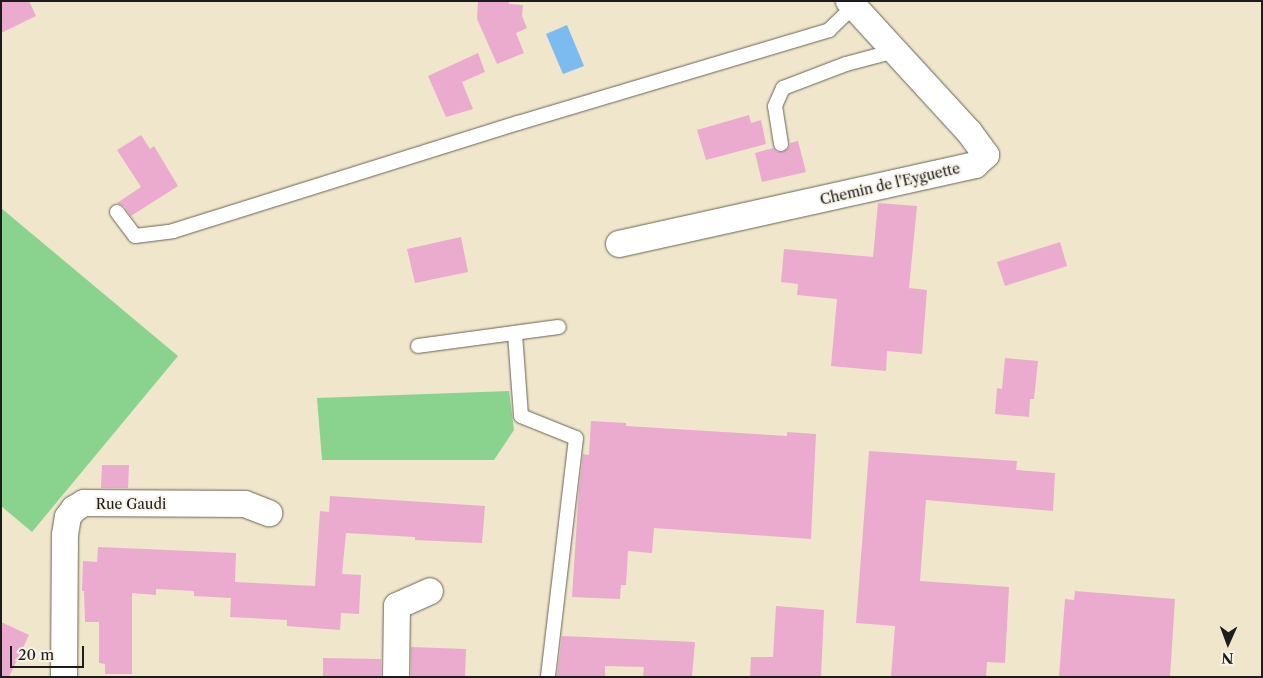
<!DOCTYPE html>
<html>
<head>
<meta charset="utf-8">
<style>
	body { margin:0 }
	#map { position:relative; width:1263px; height:678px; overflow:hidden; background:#f0e6cb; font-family:"Libre Caslon Text",serif }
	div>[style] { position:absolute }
	.green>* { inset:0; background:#8ad38f }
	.water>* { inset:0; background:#7bbbef }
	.building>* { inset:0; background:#eaabcf }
	.roads { filter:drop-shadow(0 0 1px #666359) drop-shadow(0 0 1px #666359) }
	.lane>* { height:14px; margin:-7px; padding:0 7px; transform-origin:7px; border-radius:7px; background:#fff }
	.street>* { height:26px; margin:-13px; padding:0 13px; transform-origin:13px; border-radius:13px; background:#fff }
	span { translate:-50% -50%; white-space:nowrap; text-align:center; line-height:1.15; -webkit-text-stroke:4px #f7f3e8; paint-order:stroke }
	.street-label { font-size:14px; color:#1c1c1c }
	.frame { position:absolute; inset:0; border:2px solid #1c1c1c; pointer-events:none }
	.north { position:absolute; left:1203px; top:618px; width:50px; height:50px; -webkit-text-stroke:4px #f7f3e8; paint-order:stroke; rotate:182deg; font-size:14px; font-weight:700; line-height:20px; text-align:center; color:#1c1c1c }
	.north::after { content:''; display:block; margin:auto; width:18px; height:22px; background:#1c1c1c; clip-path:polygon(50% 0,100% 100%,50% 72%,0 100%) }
	.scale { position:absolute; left:10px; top:646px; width:74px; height:22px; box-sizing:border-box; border:2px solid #1c1c1c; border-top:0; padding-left:6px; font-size:15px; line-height:18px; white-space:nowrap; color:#1c1c1c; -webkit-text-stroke:4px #f7f3e8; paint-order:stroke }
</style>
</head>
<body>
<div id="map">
	<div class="green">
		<div style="clip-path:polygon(1px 208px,178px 356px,32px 532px,1px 506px)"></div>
		<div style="clip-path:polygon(509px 391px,514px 430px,494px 460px,322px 460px,317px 398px)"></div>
	</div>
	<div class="water">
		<div style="clip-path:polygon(567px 25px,584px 66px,563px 74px,546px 34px)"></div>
	</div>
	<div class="building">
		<div style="clip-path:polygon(1px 1px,29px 1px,36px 16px,1px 33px)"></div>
		<div style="clip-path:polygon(478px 1px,509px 1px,509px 4px,523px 5px,522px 16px,527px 28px,516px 33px,524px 53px,497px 64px,477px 19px)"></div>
		<div style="clip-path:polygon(478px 53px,485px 72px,462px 82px,473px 109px,446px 117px,428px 76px)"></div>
		<div style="clip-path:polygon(749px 115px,751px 123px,761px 120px,766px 144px,706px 160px,697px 130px)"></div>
		<div style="clip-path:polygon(141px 135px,150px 149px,154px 146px,178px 186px,131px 216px,124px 206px,117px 203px,141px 187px,117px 150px)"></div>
		<div style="clip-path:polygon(798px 141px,806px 172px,762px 182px,755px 153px,773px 148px,777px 152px,783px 152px,789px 148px,790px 143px)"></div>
		<div style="clip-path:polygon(878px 203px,917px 206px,909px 288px,927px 290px,922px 354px,887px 351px,886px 371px,831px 366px,837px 299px,797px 295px,798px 284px,781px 282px,784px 249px,873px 257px)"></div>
		<div style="clip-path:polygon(461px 237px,468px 272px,415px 283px,407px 249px)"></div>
		<div style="clip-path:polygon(1060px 242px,1067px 266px,1005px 286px,997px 262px)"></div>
		<div style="clip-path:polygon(1005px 358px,1038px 361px,1034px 399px,1030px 399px,1029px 417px,995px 414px,997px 388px,1002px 389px)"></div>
		<div style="clip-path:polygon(591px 421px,626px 423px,626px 426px,787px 436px,787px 432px,816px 434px,811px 539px,654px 528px,652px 553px,628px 551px,626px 585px,621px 585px,620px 599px,572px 597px,579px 488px,583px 454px,589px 455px)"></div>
		<div style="clip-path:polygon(869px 451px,1017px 461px,1016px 470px,1055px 473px,1053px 511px,926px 500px,920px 581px,1009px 587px,1005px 663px,987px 662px,986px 677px,891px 677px,895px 626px,856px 623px)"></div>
		<div style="clip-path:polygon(102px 465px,129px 465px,128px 488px,101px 488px)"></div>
		<div style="clip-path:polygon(330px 496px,485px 506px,482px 543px,415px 540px,415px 537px,346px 533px,342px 574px,361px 575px,359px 614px,341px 613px,340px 630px,287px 626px,287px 620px,230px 617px,231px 598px,194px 596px,194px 591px,156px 589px,156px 595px,132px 593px,132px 674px,105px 674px,105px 664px,99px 663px,99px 622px,85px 622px,84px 591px,82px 591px,83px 561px,97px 562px,98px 547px,236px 553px,235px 582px,315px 586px,320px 511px,329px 512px)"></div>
		<div style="clip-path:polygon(1075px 591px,1175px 599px,1170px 677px,1059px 677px,1065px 599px,1074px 600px)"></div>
		<div style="clip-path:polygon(776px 606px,824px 610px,821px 677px,750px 677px,751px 657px,773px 657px)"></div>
		<div style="clip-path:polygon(1px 622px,29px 635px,9px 677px,1px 677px)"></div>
		<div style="clip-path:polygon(562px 636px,695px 642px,692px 677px,643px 677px,644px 667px,605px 666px,605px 677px,557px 677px)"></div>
		<div style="clip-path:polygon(411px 647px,466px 649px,465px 677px,411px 677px)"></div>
		<div style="clip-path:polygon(323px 658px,381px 659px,381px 677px,323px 677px)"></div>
	</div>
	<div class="roads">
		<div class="lane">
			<div style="left:781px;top:144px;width:38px;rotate:-99deg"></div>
			<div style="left:775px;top:106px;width:20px;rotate:-66deg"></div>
			<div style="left:783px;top:88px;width:67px;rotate:-20.9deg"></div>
			<div style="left:846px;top:64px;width:51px;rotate:-14.9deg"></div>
			<div style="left:117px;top:212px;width:30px;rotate:53deg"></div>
			<div style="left:135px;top:236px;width:38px;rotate:-7deg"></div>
			<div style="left:173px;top:231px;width:362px;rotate:-17.4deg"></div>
			<div style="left:518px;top:123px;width:325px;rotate:-16.6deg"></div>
			<div style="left:829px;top:30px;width:35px;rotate:-44deg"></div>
			<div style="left:515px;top:334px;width:82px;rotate:85.8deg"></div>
			<div style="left:521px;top:416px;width:59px;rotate:21.8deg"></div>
			<div style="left:576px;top:438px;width:241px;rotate:96.7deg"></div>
			<div style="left:418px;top:346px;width:142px;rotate:-7.7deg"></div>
		</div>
		<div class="street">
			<div style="left:619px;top:244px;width:365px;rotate:-12.5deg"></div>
			<div style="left:975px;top:165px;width:15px;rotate:-42deg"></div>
			<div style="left:986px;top:155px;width:29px;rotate:-126deg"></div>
			<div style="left:969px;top:132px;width:178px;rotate:-132.5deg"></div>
			<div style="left:64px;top:677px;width:142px;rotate:-89.6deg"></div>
			<div style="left:65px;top:535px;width:18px;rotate:-81deg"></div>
			<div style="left:68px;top:517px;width:10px;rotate:-53deg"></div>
			<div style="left:74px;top:509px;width:12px;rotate:-31deg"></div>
			<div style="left:84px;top:503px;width:161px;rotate:0.4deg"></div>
			<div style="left:245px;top:504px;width:26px;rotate:21deg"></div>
			<div style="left:396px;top:677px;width:71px;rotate:-89.2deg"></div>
			<div style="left:397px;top:606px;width:36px;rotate:-24deg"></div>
		</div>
	</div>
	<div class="street-label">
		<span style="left:890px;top:184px;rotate:-13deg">Chemin de l'Eyguette</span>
		<span style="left:131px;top:504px">Rue Gaudi</span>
	</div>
	<div class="frame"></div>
	<div class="north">N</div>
	<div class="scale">20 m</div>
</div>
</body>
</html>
